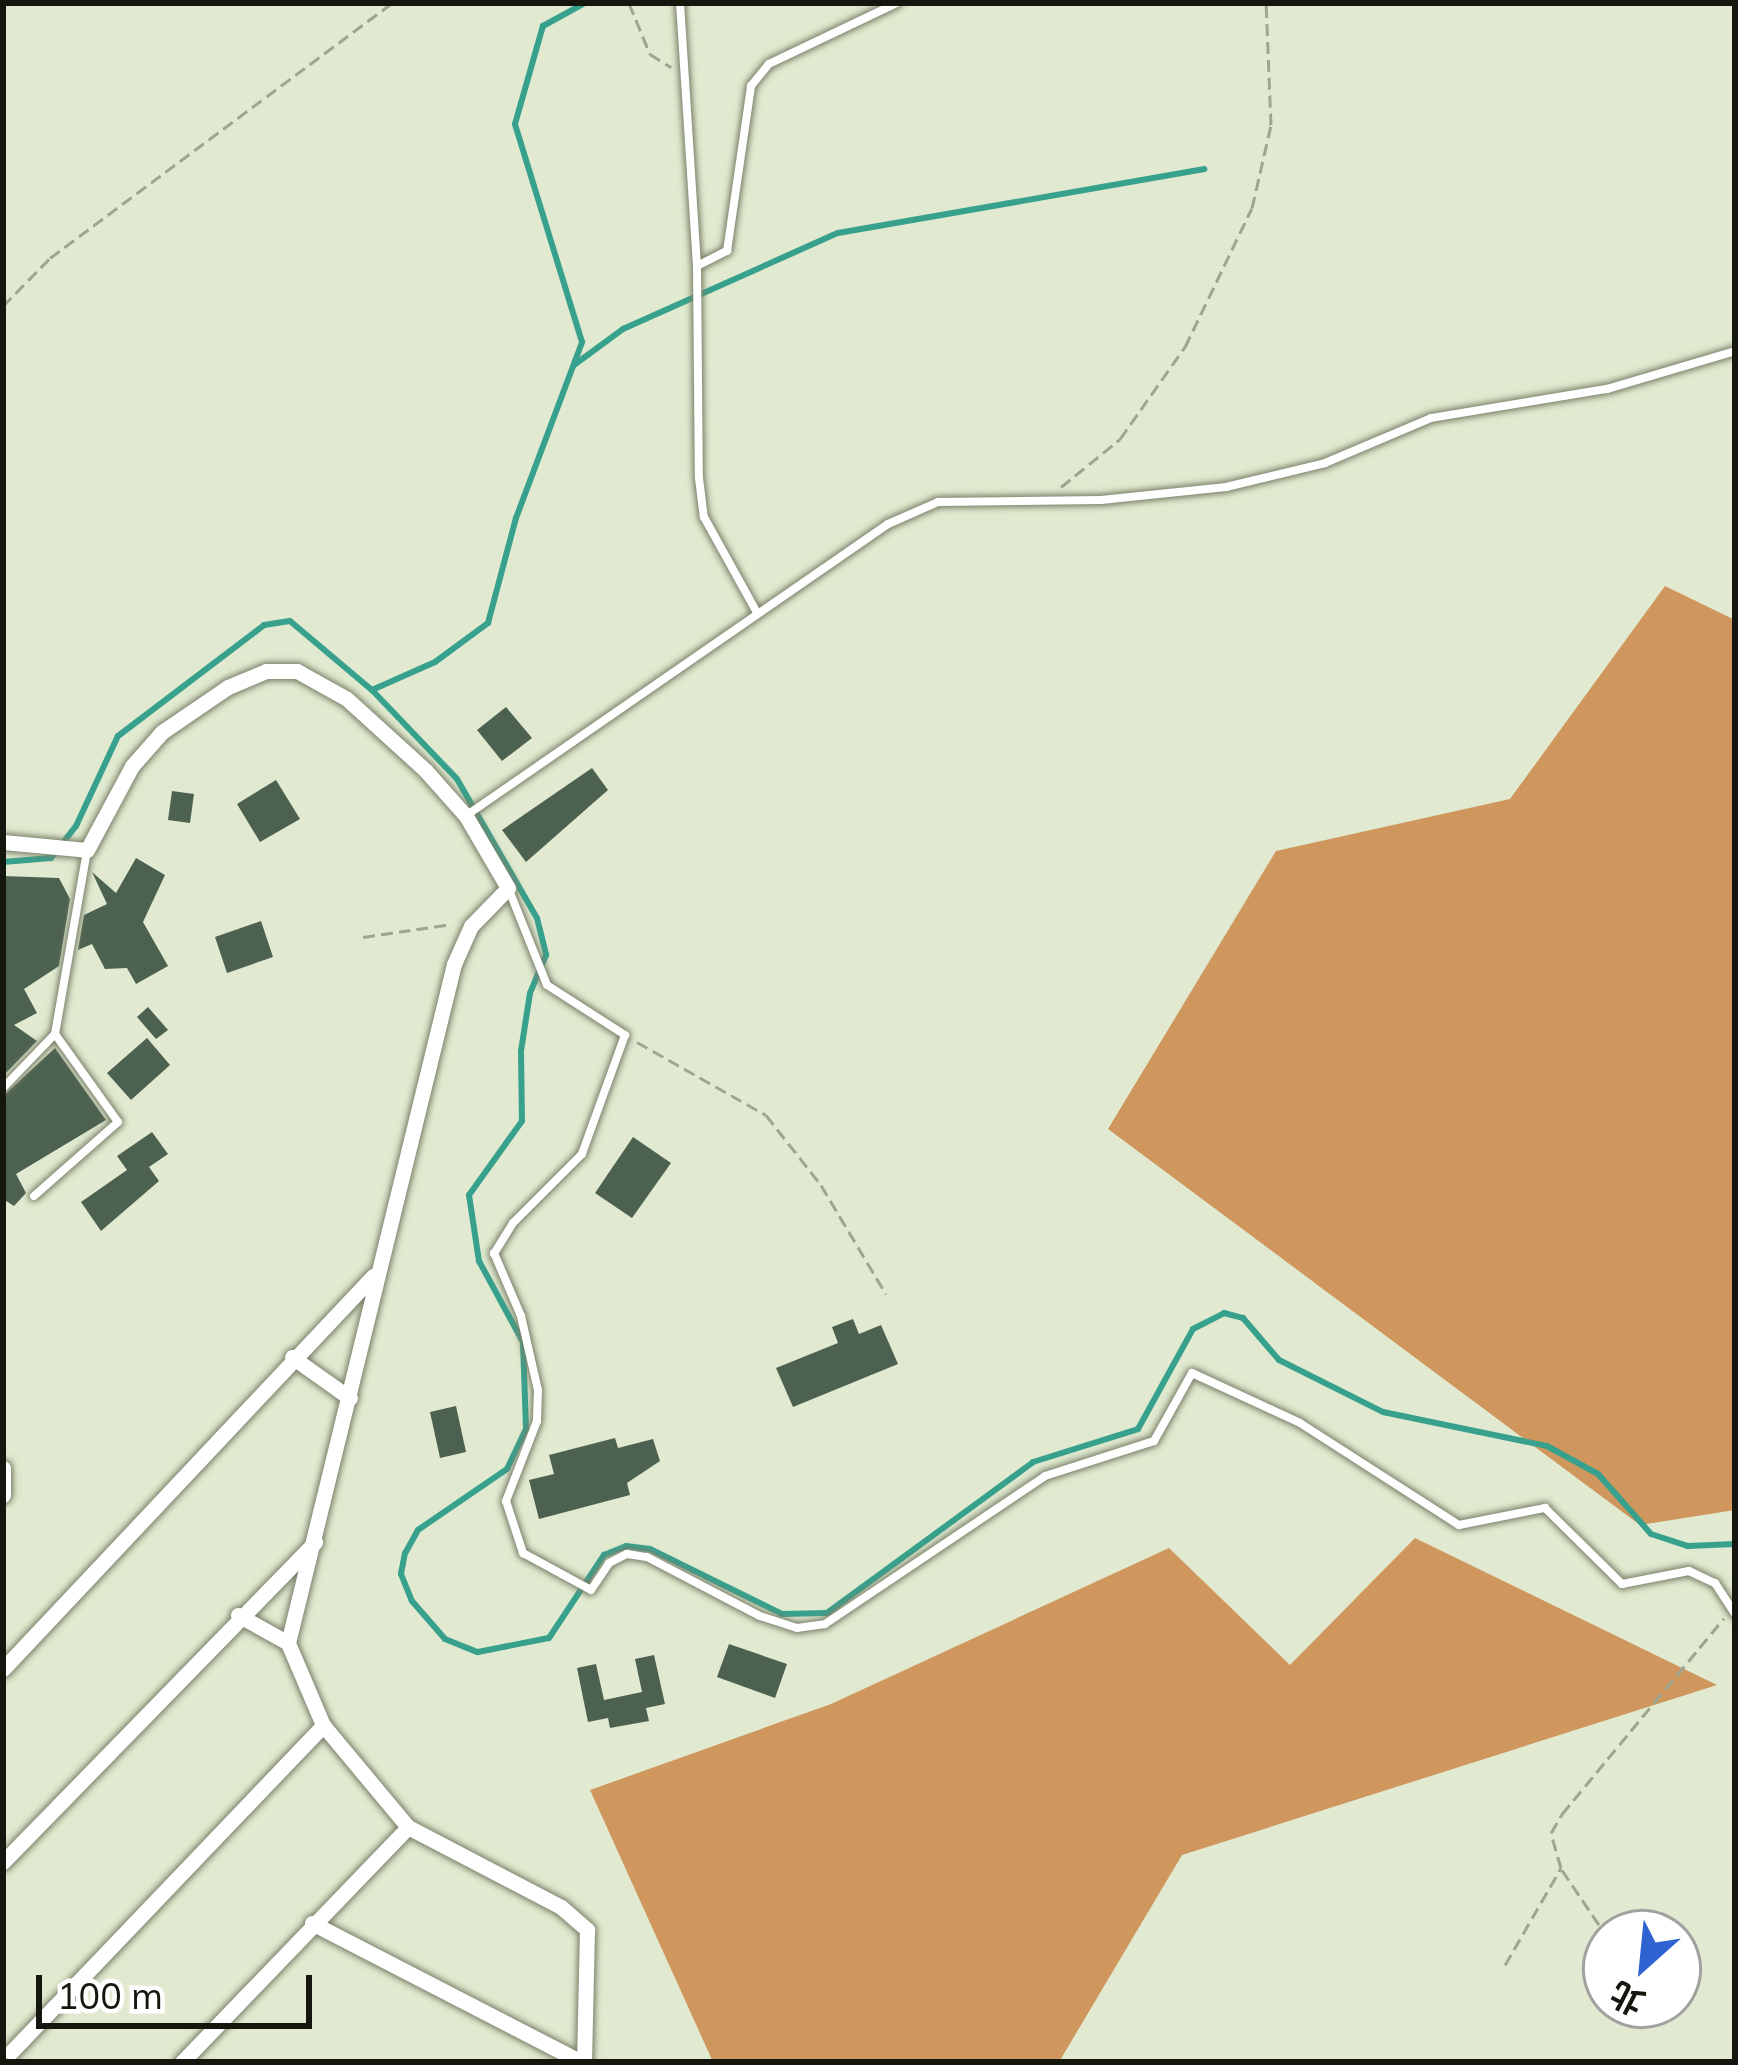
<!DOCTYPE html>
<html>
<head>
<meta charset="utf-8">
<style>
	body { margin:0 }
	#map { position:relative; width:1738px; height:2065px; overflow:hidden; background:#e1ead0; font-family:Mulish,"Noto Sans TC",sans-serif }
	div>[style] { position:absolute }
	.forest>* { inset:0; background:#cf965d }
	.stream>* { height:6px; margin:-3px; padding:0 3px; transform-origin:3px; border-radius:3px; background:#37a18d }
	.building>* { inset:0; background:#4d6150 }
	.path>* { height:3px; margin-top:-1.5px; transform-origin:0; background:repeating-linear-gradient(90deg,#9ea590 0 12px,transparent 0 18px) }
	.roads { filter:drop-shadow(0 0 3px #7a816a) drop-shadow(0 0 3px #7a816a) }
	.service>* { height:8px; margin:-4px; padding:0 4px; transform-origin:4px; border-radius:4px; background:#fff }
	.minor>* { height:15px; margin:-7.5px; padding:0 7.5px; transform-origin:7.5px; border-radius:7.5px; background:#fff }
	span { translate:-50% -50%; white-space:nowrap; text-align:center; line-height:1.15; -webkit-text-stroke:12px #fff; paint-order:stroke }
	.frame { position:absolute; inset:0; border:6px solid #15170e; pointer-events:none }
	.north { position:absolute; left:1582px; top:1909px; width:120px; height:120px; box-sizing:border-box; background:#fff; border:3px solid #a1a29f; border-radius:50%; rotate:207deg; font-size:33px; font-weight:700; line-height:48px; text-align:center; color:#15170e }
	.north::after { content:''; display:block; margin:auto; width:42px; height:54px; background:#2f63d1; clip-path:polygon(50% 0,100% 100%,50% 72%,0 100%) }
	.scale { position:absolute; left:36px; top:1975px; width:276px; height:54px; box-sizing:border-box; border:6px solid #15170e; border-top:0; padding-left:15px; font-size:36px; line-height:42px; white-space:nowrap; color:#15170e; -webkit-text-stroke:9px #fff; paint-order:stroke }
</style>
</head>
<body>
<div id="map">
	<div class="forest">
		<div style="clip-path:polygon(1665px 586px,1735px 620px,1735px 1510px,1640px 1525px,1108px 1129px,1276px 851px,1510px 799px)"></div>
		<div style="clip-path:polygon(1415px 1538px,1717px 1685px,1182px 1855px,1059px 2062px,713px 2062px,590px 1790px,831px 1704px,1169px 1548px,1290px 1665px)"></div>
	</div>
	<div class="stream">
		<div style="left:574px;top:365px;width:61px;rotate:-36.3deg"></div>
		<div style="left:623px;top:329px;width:235px;rotate:-24.1deg"></div>
		<div style="left:838px;top:233px;width:372px;rotate:-9.9deg"></div>
		<div style="left:372px;top:690px;width:69px;rotate:-24deg"></div>
		<div style="left:435px;top:662px;width:66px;rotate:-36.3deg"></div>
		<div style="left:488px;top:623px;width:109px;rotate:-75.1deg"></div>
		<div style="left:516px;top:518px;width:188px;rotate:-69.4deg"></div>
		<div style="left:582px;top:342px;width:228px;rotate:-107.1deg"></div>
		<div style="left:515px;top:124px;width:102px;rotate:-74.1deg"></div>
		<div style="left:543px;top:26px;width:48px;rotate:-28.7deg"></div>
		<div style="left:3px;top:862px;width:48px;rotate:-4.8deg"></div>
		<div style="left:51px;top:858px;width:41px;rotate:-52deg"></div>
		<div style="left:76px;top:826px;width:99px;rotate:-65deg"></div>
		<div style="left:118px;top:736px;width:183px;rotate:-37.2deg"></div>
		<div style="left:264px;top:625px;width:26px;rotate:-9deg"></div>
		<div style="left:290px;top:621px;width:107px;rotate:40.1deg"></div>
		<div style="left:372px;top:690px;width:123px;rotate:46.3deg"></div>
		<div style="left:457px;top:779px;width:160px;rotate:60.1deg"></div>
		<div style="left:537px;top:918px;width:38px;rotate:76deg"></div>
		<div style="left:546px;top:955px;width:41px;rotate:112.8deg"></div>
		<div style="left:530px;top:993px;width:59px;rotate:98.8deg"></div>
		<div style="left:521px;top:1051px;width:70px;rotate:89.2deg"></div>
		<div style="left:522px;top:1121px;width:91px;rotate:125.6deg"></div>
		<div style="left:469px;top:1195px;width:67px;rotate:81.4deg"></div>
		<div style="left:479px;top:1261px;width:92px;rotate:61.5deg"></div>
		<div style="left:523px;top:1342px;width:87px;rotate:88deg"></div>
		<div style="left:526px;top:1429px;width:44px;rotate:115.4deg"></div>
		<div style="left:507px;top:1469px;width:108px;rotate:145.6deg"></div>
		<div style="left:418px;top:1530px;width:26px;rotate:119deg"></div>
		<div style="left:405px;top:1553px;width:21px;rotate:101deg"></div>
		<div style="left:401px;top:1574px;width:29px;rotate:68deg"></div>
		<div style="left:412px;top:1601px;width:50px;rotate:49deg"></div>
		<div style="left:445px;top:1639px;width:35px;rotate:22deg"></div>
		<div style="left:478px;top:1652px;width:72px;rotate:-11.2deg"></div>
		<div style="left:549px;top:1638px;width:100px;rotate:-56.5deg"></div>
		<div style="left:604px;top:1555px;width:24px;rotate:-22deg"></div>
		<div style="left:626px;top:1546px;width:24px;rotate:7deg"></div>
		<div style="left:650px;top:1549px;width:147px;rotate:26.2deg"></div>
		<div style="left:782px;top:1614px;width:45px;rotate:-1.3deg"></div>
		<div style="left:827px;top:1613px;width:255px;rotate:-36.2deg"></div>
		<div style="left:1033px;top:1462px;width:110px;rotate:-17.4deg"></div>
		<div style="left:1138px;top:1429px;width:114px;rotate:-61.2deg"></div>
		<div style="left:1193px;top:1329px;width:35px;rotate:-27deg"></div>
		<div style="left:1224px;top:1313px;width:20px;rotate:15deg"></div>
		<div style="left:1243px;top:1318px;width:55px;rotate:49.4deg"></div>
		<div style="left:1279px;top:1360px;width:116px;rotate:26.6deg"></div>
		<div style="left:1383px;top:1412px;width:167px;rotate:11.7deg"></div>
		<div style="left:1547px;top:1446px;width:58px;rotate:28.8deg"></div>
		<div style="left:1598px;top:1474px;width:80px;rotate:48.5deg"></div>
		<div style="left:1651px;top:1534px;width:39px;rotate:18deg"></div>
		<div style="left:1688px;top:1546px;width:47px;rotate:-2.4deg"></div>
	</div>
	<div class="building">
		<div style="clip-path:polygon(506px 707px,532px 738px,502px 761px,477px 730px)"></div>
		<div style="clip-path:polygon(592px 768px,608px 790px,526px 862px,502px 830px)"></div>
		<div style="clip-path:polygon(276px 780px,300px 819px,260px 842px,237px 804px)"></div>
		<div style="clip-path:polygon(172px 791px,194px 794px,190px 823px,168px 820px)"></div>
		<div style="clip-path:polygon(136px 858px,165px 875px,143px 922px,168px 966px,136px 984px,127px 968px,105px 969px,92px 944px,78px 950px,84px 915px,107px 904px,92px 872px,116px 893px)"></div>
		<div style="clip-path:polygon(3px 876px,59px 878px,70px 899px,59px 966px,24px 989px,37px 1013px,14px 1025px,37px 1041px,3px 1076px)"></div>
		<div style="clip-path:polygon(261px 921px,273px 957px,227px 973px,215px 937px)"></div>
		<div style="clip-path:polygon(148px 1007px,168px 1030px,156px 1039px,137px 1017px)"></div>
		<div style="clip-path:polygon(147px 1038px,170px 1065px,131px 1100px,107px 1073px)"></div>
		<div style="clip-path:polygon(55px 1048px,106px 1120px,16px 1174px,26px 1193px,14px 1206px,3px 1199px,3px 1096px)"></div>
		<div style="clip-path:polygon(152px 1132px,168px 1154px,149px 1167px,159px 1181px,101px 1231px,81px 1202px,127px 1170px,117px 1156px)"></div>
		<div style="clip-path:polygon(633px 1137px,671px 1163px,632px 1218px,595px 1193px)"></div>
		<div style="clip-path:polygon(853px 1319px,859px 1334px,881px 1325px,898px 1364px,793px 1407px,776px 1368px,838px 1343px,832px 1327px)"></div>
		<div style="clip-path:polygon(456px 1406px,466px 1452px,440px 1458px,430px 1412px)"></div>
		<div style="clip-path:polygon(615px 1438px,618px 1448px,653px 1439px,660px 1461px,627px 1483px,630px 1495px,539px 1519px,529px 1480px,554px 1474px,549px 1455px)"></div>
		<div style="clip-path:polygon(729px 1644px,787px 1664px,775px 1698px,717px 1677px)"></div>
		<div style="clip-path:polygon(654px 1655px,665px 1704px,646px 1708px,649px 1721px,610px 1728px,608px 1718px,588px 1722px,577px 1668px,596px 1664px,604px 1700px,642px 1692px,635px 1659px)"></div>
	</div>
	<div class="path">
		<div style="left:629px;top:3px;width:55px;rotate:67.6deg"></div>
		<div style="left:650px;top:54px;width:25px;rotate:32deg"></div>
		<div style="left:3px;top:306px;width:67px;rotate:-45.6deg"></div>
		<div style="left:50px;top:258px;width:427px;rotate:-36.7deg"></div>
		<div style="left:1061px;top:487px;width:76px;rotate:-39.1deg"></div>
		<div style="left:1120px;top:439px;width:113px;rotate:-54.8deg"></div>
		<div style="left:1185px;top:347px;width:154px;rotate:-64.3deg"></div>
		<div style="left:1252px;top:208px;width:85px;rotate:-77.1deg"></div>
		<div style="left:1271px;top:125px;width:122px;rotate:-92.3deg"></div>
		<div style="left:363px;top:937px;width:90px;rotate:-8.3deg"></div>
		<div style="left:637px;top:1042px;width:148px;rotate:29.5deg"></div>
		<div style="left:766px;top:1115px;width:89px;rotate:51.8deg"></div>
		<div style="left:821px;top:1185px;width:127px;rotate:59.2deg"></div>
		<div style="left:1562px;top:1870px;width:78px;rotate:55.9deg"></div>
		<div style="left:1505px;top:1965px;width:112px;rotate:-60deg"></div>
		<div style="left:1561px;top:1868px;width:36px;rotate:-106deg"></div>
		<div style="left:1551px;top:1833px;width:22px;rotate:-60deg"></div>
		<div style="left:1562px;top:1814px;width:254px;rotate:-50.4deg"></div>
	</div>
	<div class="roads">
		<div class="service">
			<div style="left:680px;top:3px;width:264px;rotate:86.3deg"></div>
			<div style="left:697px;top:266px;width:212px;rotate:89.5deg"></div>
			<div style="left:699px;top:478px;width:39px;rotate:83deg"></div>
			<div style="left:704px;top:517px;width:107px;rotate:61deg"></div>
			<div style="left:697px;top:266px;width:34px;rotate:-27deg"></div>
			<div style="left:727px;top:251px;width:167px;rotate:-81.7deg"></div>
			<div style="left:751px;top:86px;width:28px;rotate:-51deg"></div>
			<div style="left:769px;top:64px;width:142px;rotate:-25.5deg"></div>
			<div style="left:467px;top:815px;width:512px;rotate:-34.65deg"></div>
			<div style="left:888px;top:524px;width:55px;rotate:-23.7deg"></div>
			<div style="left:938px;top:502px;width:163px;rotate:-0.7deg"></div>
			<div style="left:1101px;top:500px;width:126px;rotate:-5.9deg"></div>
			<div style="left:1226px;top:487px;width:102px;rotate:-13.6deg"></div>
			<div style="left:1325px;top:463px;width:115px;rotate:-23deg"></div>
			<div style="left:1431px;top:418px;width:178px;rotate:-9.4deg"></div>
			<div style="left:1607px;top:389px;width:134px;rotate:-16.5deg"></div>
			<div style="left:509px;top:890px;width:102px;rotate:68.2deg"></div>
			<div style="left:547px;top:985px;width:93px;rotate:32.7deg"></div>
			<div style="left:625px;top:1035px;width:127px;rotate:109.9deg"></div>
			<div style="left:582px;top:1154px;width:98px;rotate:135deg"></div>
			<div style="left:513px;top:1223px;width:36px;rotate:122deg"></div>
			<div style="left:494px;top:1253px;width:69px;rotate:66.8deg"></div>
			<div style="left:521px;top:1316px;width:76px;rotate:77.1deg"></div>
			<div style="left:538px;top:1390px;width:31px;rotate:92deg"></div>
			<div style="left:537px;top:1421px;width:86px;rotate:111.2deg"></div>
			<div style="left:506px;top:1501px;width:55px;rotate:71.9deg"></div>
			<div style="left:523px;top:1553px;width:77px;rotate:28.6deg"></div>
			<div style="left:591px;top:1590px;width:32px;rotate:-56deg"></div>
			<div style="left:609px;top:1563px;width:20px;rotate:-27deg"></div>
			<div style="left:627px;top:1554px;width:20px;rotate:9deg"></div>
			<div style="left:647px;top:1557px;width:127px;rotate:27.6deg"></div>
			<div style="left:760px;top:1616px;width:39px;rotate:18deg"></div>
			<div style="left:797px;top:1628px;width:28px;rotate:-8deg"></div>
			<div style="left:825px;top:1624px;width:265px;rotate:-33.9deg"></div>
			<div style="left:1045px;top:1476px;width:114px;rotate:-17.8deg"></div>
			<div style="left:1154px;top:1441px;width:78px;rotate:-60.8deg"></div>
			<div style="left:1192px;top:1373px;width:119px;rotate:24.8deg"></div>
			<div style="left:1300px;top:1423px;width:189px;rotate:32.7deg"></div>
			<div style="left:1459px;top:1525px;width:88px;rotate:-11.2deg"></div>
			<div style="left:1545px;top:1508px;width:108px;rotate:44.6deg"></div>
			<div style="left:1622px;top:1584px;width:68px;rotate:-11deg"></div>
			<div style="left:1689px;top:1571px;width:29px;rotate:25deg"></div>
			<div style="left:1715px;top:1583px;width:37px;rotate:57deg"></div>
			<div style="left:3px;top:1088px;width:75px;rotate:-46.1deg"></div>
			<div style="left:34px;top:1196px;width:112px;rotate:-41.4deg"></div>
			<div style="left:118px;top:1122px;width:108px;rotate:-125.6deg"></div>
			<div style="left:55px;top:1034px;width:186px;rotate:-80.1deg"></div>
		</div>
		<div class="minor">
			<div style="left:3px;top:842px;width:84px;rotate:5.4deg"></div>
			<div style="left:87px;top:850px;width:95px;rotate:-61.8deg"></div>
			<div style="left:132px;top:766px;width:45px;rotate:-48.6deg"></div>
			<div style="left:162px;top:732px;width:80px;rotate:-34.3deg"></div>
			<div style="left:228px;top:687px;width:41px;rotate:-22.8deg"></div>
			<div style="left:266px;top:671px;width:31px"></div>
			<div style="left:297px;top:671px;width:57px;rotate:29.2deg"></div>
			<div style="left:347px;top:699px;width:107px;rotate:42.3deg"></div>
			<div style="left:426px;top:771px;width:60px;rotate:48.4deg"></div>
			<div style="left:466px;top:816px;width:83px;rotate:59.7deg"></div>
			<div style="left:508px;top:888px;width:53px;rotate:134.2deg"></div>
			<div style="left:471px;top:926px;width:42px;rotate:114.1deg"></div>
			<div style="left:454px;top:964px;width:699px;rotate:103.74deg"></div>
			<div style="left:288px;top:1643px;width:89px;rotate:66.9deg"></div>
			<div style="left:323px;top:1725px;width:133px;rotate:50.2deg"></div>
			<div style="left:408px;top:1827px;width:173px;rotate:27.6deg"></div>
			<div style="left:561px;top:1907px;width:35px;rotate:41deg"></div>
			<div style="left:587px;top:1930px;width:132px;rotate:91.3deg"></div>
			<div style="left:292px;top:1357px;width:71px;rotate:35.3deg"></div>
			<div style="left:3px;top:1468px;width:27px;rotate:90deg"></div>
			<div style="left:238px;top:1615px;width:57px;rotate:29.2deg"></div>
			<div style="left:3px;top:1669px;width:540px;rotate:-46.73deg"></div>
			<div style="left:3px;top:1862px;width:447px;rotate:-45.7deg"></div>
			<div style="left:312px;top:1923px;width:303px;rotate:27.3deg"></div>
			<div style="left:11px;top:2052px;width:452px;rotate:-46.3deg"></div>
			<div style="left:182px;top:2062px;width:326px;rotate:-46.1deg"></div>
		</div>
	</div>
	<div class="frame"></div>
	<div class="north">北</div>
	<div class="scale">100 m</div>
</div>
</body>
</html>
